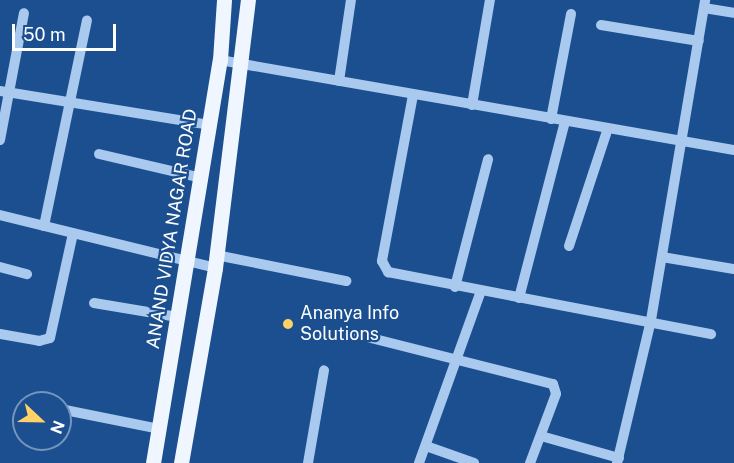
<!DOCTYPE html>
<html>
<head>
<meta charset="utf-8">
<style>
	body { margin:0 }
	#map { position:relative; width:734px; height:463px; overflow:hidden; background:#1b4f8f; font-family:"Public Sans",sans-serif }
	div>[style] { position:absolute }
	.minor>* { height:10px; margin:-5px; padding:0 5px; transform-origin:5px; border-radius:5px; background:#a9c9ee }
	.major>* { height:15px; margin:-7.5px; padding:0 7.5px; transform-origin:7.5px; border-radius:7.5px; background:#f0f6ff }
	.dots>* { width:16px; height:16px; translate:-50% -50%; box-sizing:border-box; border:3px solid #1b4f8f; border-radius:50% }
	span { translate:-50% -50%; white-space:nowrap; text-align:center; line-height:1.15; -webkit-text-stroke:4.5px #1b4f8f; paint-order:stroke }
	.street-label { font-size:18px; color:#fff }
	.poi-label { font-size:18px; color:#fff }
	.left { translate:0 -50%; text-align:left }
	.north { position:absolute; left:12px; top:391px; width:60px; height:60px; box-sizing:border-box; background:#1b4f8f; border:2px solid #7695bc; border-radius:50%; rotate:112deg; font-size:16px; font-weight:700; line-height:24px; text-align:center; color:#fff }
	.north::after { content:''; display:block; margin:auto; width:21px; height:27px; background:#ffd166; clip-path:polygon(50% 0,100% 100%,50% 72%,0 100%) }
	.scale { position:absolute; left:12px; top:24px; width:104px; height:27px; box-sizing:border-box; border:3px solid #fff; border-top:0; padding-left:8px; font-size:18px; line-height:21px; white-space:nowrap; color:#fff; -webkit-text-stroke:4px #1b4f8f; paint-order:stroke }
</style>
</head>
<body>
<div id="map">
	<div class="minor">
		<div style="left:704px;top:8px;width:30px;rotate:9deg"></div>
		<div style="left:601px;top:25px;width:99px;rotate:9.3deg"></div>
		<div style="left:220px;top:60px;width:522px;rotate:9.93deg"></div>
		<div style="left:339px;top:81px;width:82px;rotate:-81.6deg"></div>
		<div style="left:0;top:91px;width:212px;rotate:9.2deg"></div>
		<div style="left:413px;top:95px;width:169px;rotate:100.6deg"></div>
		<div style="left:382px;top:261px;width:13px;rotate:61deg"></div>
		<div style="left:388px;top:272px;width:329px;rotate:10.9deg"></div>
		<div style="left:472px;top:105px;width:107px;rotate:-80.3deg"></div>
		<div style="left:551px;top:119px;width:107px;rotate:-79.2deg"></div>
		<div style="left:0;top:140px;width:129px;rotate:-79.3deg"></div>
		<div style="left:99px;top:154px;width:105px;rotate:13.2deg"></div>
		<div style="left:0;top:215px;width:221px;rotate:13.8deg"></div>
		<div style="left:44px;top:226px;width:210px;rotate:-78.2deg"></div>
		<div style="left:569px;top:246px;width:124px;rotate:-71.7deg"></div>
		<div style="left:216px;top:255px;width:133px;rotate:11.3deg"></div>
		<div style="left:662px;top:257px;width:73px;rotate:9.5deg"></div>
		<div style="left:0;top:267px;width:28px;rotate:15deg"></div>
		<div style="left:455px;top:287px;width:132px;rotate:-75.5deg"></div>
		<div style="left:519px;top:298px;width:183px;rotate:-75.4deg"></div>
		<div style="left:94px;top:303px;width:85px;rotate:9.5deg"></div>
		<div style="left:0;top:334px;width:40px;rotate:10deg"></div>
		<div style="left:39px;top:341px;width:11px;rotate:-15deg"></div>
		<div style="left:50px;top:338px;width:107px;rotate:-77.6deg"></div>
		<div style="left:359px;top:335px;width:200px;rotate:14.2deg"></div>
		<div style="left:553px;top:384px;width:10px;rotate:73deg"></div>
		<div style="left:556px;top:394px;width:74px;rotate:110.6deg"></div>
		<div style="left:60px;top:409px;width:101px;rotate:11.4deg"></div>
		<div style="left:541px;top:436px;width:81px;rotate:15.8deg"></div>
		<div style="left:426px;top:446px;width:51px;rotate:19.5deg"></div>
		<div style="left:308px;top:463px;width:94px;rotate:-80.2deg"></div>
		<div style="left:419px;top:463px;width:183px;rotate:-70.2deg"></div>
		<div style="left:617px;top:463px;width:147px;rotate:-76.6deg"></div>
		<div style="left:651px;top:320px;width:325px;rotate:-80.4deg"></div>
	</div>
	<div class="major">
		<div style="left:153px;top:463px;width:409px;rotate:-80.6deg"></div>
		<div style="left:220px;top:60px;width:60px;rotate:-86.2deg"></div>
		<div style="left:181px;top:463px;width:198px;rotate:-80.1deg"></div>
		<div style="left:215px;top:268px;width:270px;rotate:-83deg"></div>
	</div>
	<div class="dots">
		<div style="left:288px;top:324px;background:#ffd166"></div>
	</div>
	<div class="street-label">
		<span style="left:172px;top:229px;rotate:-81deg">ANAND VIDYA NAGAR ROAD</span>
	</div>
	<div class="poi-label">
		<span class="left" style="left:300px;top:324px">Ananya Info<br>Solutions</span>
	</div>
	<div class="north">N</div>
	<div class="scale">50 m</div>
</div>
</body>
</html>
